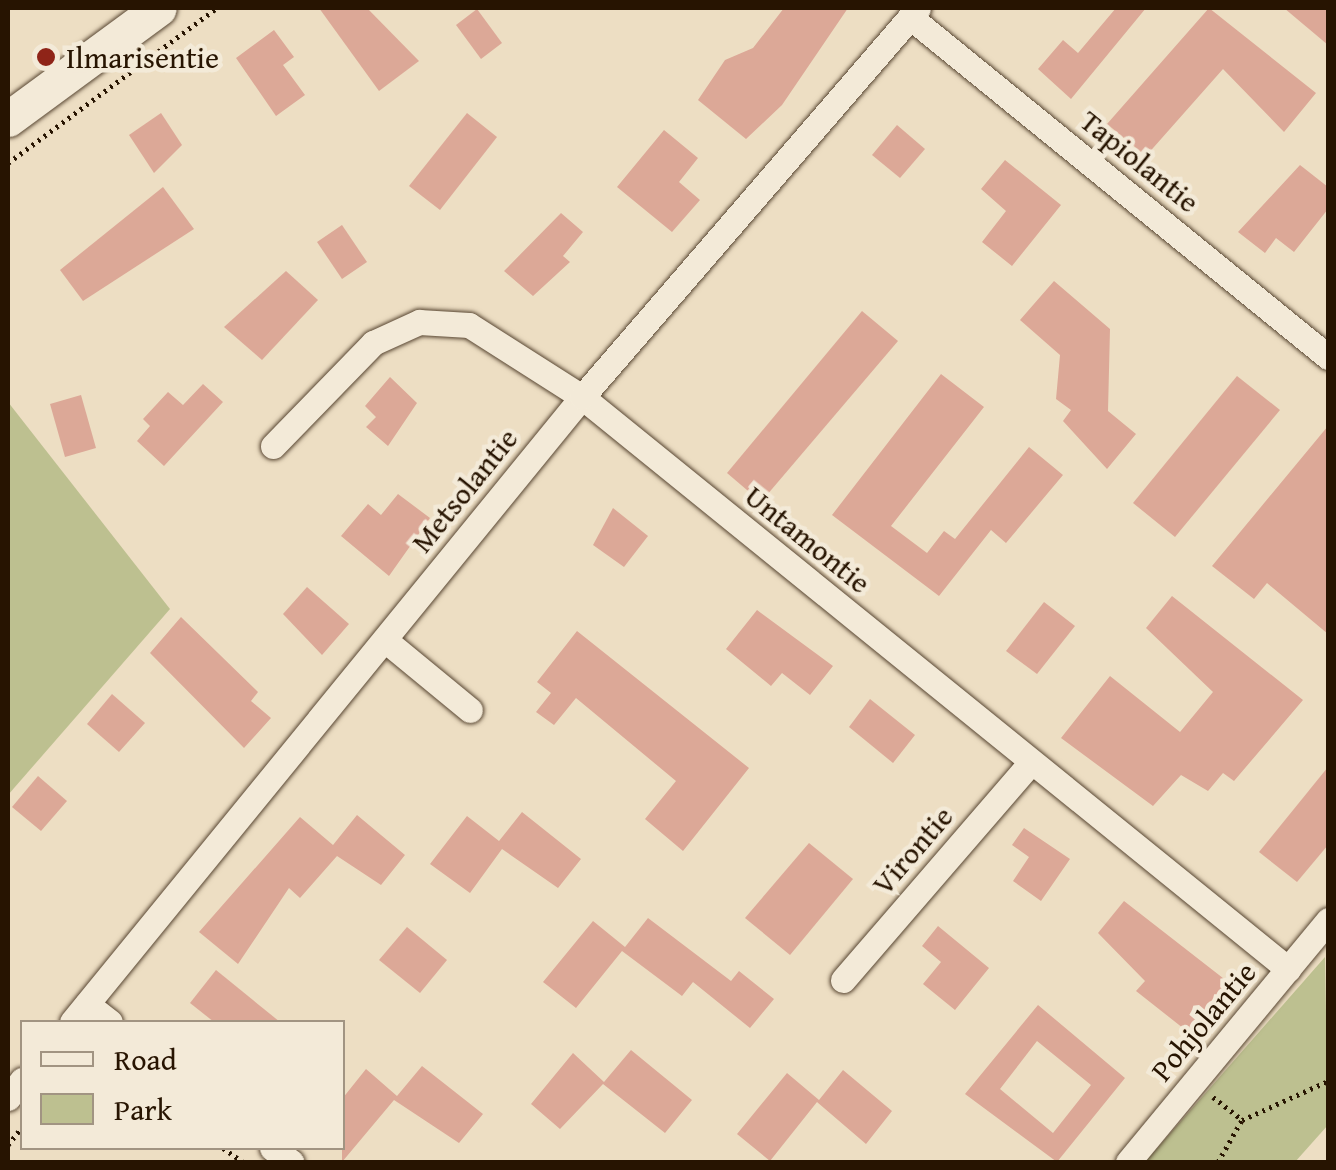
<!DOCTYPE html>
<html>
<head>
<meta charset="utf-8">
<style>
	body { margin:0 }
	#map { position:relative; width:1336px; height:1170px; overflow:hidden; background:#eddec3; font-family:"Gentium Book Plus",serif }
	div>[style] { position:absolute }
	.green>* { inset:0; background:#bdc090 }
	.building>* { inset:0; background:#dca897 }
	.path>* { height:5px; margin-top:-2.5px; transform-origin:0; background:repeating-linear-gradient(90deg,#271401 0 2.5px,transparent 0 7.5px) }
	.roads { filter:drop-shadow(0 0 2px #584632) drop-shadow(0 0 2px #584632) }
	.street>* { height:25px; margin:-12.5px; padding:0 12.5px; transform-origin:12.5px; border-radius:12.5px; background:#f3ead8 }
	.secondary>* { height:35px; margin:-17.5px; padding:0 17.5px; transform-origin:17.5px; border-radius:17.5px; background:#f3ead8 }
	.dots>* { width:28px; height:28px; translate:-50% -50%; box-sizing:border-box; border:5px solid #f3ead8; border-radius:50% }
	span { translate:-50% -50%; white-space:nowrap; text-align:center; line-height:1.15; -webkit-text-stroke:9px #f3ead8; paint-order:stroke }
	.poi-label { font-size:30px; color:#271401 }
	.left { translate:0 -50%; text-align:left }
	.street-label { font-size:30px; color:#271401 }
	.frame { position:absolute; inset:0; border:10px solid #271401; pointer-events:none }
	.legend { position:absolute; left:20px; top:1020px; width:325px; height:130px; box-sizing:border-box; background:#f3ead8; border:2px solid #a19482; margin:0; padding:12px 18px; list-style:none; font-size:30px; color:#271401 }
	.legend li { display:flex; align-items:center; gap:20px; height:50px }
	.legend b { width:50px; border:2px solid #a19482 }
</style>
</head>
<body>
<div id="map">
	<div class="green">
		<div style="clip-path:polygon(8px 402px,170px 609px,8px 795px)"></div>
		<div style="clip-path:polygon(1325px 957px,1328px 1125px,1295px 1162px,1145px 1162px)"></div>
	</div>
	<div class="building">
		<div style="clip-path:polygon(319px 8px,367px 8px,419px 61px,379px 91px)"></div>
		<div style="clip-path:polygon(784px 8px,848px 8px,782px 105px,746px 139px,698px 100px,725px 60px,753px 48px)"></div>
		<div style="clip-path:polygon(1116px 8px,1146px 8px,1071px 99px,1038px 69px,1063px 40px,1078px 53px)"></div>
		<div style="clip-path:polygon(1209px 8px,1316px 93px,1284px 132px,1223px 69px,1146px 156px,1107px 124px)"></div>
		<div style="clip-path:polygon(1284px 8px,1328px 8px,1328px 45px)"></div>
		<div style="clip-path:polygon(477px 9px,502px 43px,481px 59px,456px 25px)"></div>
		<div style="clip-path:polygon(274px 30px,294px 57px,283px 65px,305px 95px,276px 116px,236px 58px)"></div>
		<div style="clip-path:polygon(161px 113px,182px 145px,154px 173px,129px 135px)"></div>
		<div style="clip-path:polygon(467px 113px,497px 137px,440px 210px,409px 186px)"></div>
		<div style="clip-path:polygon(897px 125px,925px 149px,900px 178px,872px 155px)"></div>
		<div style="clip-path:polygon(664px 130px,698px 158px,679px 182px,700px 200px,672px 232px,617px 187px)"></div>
		<div style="clip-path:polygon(1005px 160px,1061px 205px,1012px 266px,982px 242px,1006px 211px,981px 189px)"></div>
		<div style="clip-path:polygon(1300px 165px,1328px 187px,1328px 209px,1294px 252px,1276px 238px,1265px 253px,1238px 232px)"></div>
		<div style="clip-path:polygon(163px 187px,194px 229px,83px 301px,60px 270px)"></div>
		<div style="clip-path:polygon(561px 213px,583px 232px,563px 256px,570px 262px,533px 296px,504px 271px)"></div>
		<div style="clip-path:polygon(342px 225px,367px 262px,342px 279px,317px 242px)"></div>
		<div style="clip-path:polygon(286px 271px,318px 300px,262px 360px,224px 327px)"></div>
		<div style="clip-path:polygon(1054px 281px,1110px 329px,1108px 411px,1136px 434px,1107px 469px,1063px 421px,1071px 410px,1056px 399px,1060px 355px,1020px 320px)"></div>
		<div style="clip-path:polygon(862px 311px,898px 341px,761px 502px,727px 473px)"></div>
		<div style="clip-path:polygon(941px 374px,984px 407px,891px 526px,927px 553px,944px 531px,955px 539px,1029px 447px,1063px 475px,1006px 543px,991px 530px,939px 596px,832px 515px)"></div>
		<div style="clip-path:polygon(1237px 376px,1280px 410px,1175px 537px,1133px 503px)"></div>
		<div style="clip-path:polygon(390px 377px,417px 403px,388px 446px,366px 427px,376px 417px,365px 406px)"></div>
		<div style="clip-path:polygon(203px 384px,223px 402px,164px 466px,137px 441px,150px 426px,143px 419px,168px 392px,183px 405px)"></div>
		<div style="clip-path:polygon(81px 395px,96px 448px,65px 457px,50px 404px)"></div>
		<div style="clip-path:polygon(1328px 426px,1328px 634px,1267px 583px,1254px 599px,1212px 566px)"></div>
		<div style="clip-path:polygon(398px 494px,430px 518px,389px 576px,341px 536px,368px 504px,381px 515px)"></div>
		<div style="clip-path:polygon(613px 508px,648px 536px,624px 567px,593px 545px)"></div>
		<div style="clip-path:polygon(307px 587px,349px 624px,322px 655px,283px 614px)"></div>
		<div style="clip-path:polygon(1172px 596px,1303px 700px,1234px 781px,1223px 773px,1208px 791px,1181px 775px,1153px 806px,1061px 738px,1110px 676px,1180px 732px,1213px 692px,1146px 628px)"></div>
		<div style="clip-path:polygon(1044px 602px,1075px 626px,1037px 674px,1006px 651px)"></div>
		<div style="clip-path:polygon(757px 610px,833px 666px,810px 695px,782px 673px,771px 686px,726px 649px)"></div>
		<div style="clip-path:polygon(181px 617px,258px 692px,251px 701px,271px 718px,244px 748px,150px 653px)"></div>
		<div style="clip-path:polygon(577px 631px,749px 768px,683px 851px,645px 819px,676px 781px,576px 698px,554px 725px,536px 712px,551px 693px,537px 682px)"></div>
		<div style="clip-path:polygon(112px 694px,145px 723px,119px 752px,87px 724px)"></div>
		<div style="clip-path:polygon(870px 699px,915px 735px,893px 763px,849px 727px)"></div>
		<div style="clip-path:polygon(1328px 767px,1328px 845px,1297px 882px,1259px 852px)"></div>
		<div style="clip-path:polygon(38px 776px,67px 801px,41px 831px,12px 807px)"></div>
		<div style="clip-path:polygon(522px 812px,581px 859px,558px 888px,502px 849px,470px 893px,430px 864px,467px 816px,499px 841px)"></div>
		<div style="clip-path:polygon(357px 815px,405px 855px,381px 885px,337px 856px,300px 898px,289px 888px,238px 964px,199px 932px,300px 817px,333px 845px)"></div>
		<div style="clip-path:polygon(1024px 828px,1070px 859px,1041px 901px,1013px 881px,1029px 857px,1012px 845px)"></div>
		<div style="clip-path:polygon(809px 843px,853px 879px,790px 955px,745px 918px)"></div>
		<div style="clip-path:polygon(1124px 901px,1228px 982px,1188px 1032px,1136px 991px,1145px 981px,1098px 933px)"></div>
		<div style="clip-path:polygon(648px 918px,731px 981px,739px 971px,774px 999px,750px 1028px,693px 982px,682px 996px,622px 951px,576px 1008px,543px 982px,593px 921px,625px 947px)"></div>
		<div style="clip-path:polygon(938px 926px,989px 968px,955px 1010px,923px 984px,941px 962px,922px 946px)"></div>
		<div style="clip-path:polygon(407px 927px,447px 960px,420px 993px,379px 960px)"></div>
		<div style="clip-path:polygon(216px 970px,280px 1022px,214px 1022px,190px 1003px)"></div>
		<div style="clip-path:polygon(evenodd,1038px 1005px,1125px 1078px,1057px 1162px,965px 1094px,1038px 1005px,1037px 1041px,1091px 1085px,1053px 1133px,1000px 1089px,1037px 1041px)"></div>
		<div style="clip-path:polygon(631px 1050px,692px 1100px,665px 1133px,603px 1084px,560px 1129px,531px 1104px,573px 1053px,604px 1082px)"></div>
		<div style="clip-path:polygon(422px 1066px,483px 1114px,459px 1143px,394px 1100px,342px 1162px,342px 1099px,366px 1069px,397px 1096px)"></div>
		<div style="clip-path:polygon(843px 1070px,892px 1111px,866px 1144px,817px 1102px,770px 1161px,737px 1134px,787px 1073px,819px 1100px)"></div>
	</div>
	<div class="path">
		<div style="left:8px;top:163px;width:260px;rotate:-36.6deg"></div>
		<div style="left:1213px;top:1097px;width:37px;rotate:38deg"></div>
		<div style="left:8px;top:1145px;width:23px;rotate:-52deg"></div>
		<div style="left:223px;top:1148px;width:24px;rotate:35deg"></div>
		<div style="left:1218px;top:1162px;width:48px;rotate:-60.3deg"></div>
		<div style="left:1242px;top:1120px;width:94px;rotate:-24.4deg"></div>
	</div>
	<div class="roads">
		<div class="street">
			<div style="left:910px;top:17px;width:539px;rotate:39.12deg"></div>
			<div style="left:273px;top:446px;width:144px;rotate:-45.8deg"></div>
			<div style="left:373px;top:343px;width:51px;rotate:-24.5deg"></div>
			<div style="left:419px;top:322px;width:50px;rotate:3.4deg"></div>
			<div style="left:469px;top:325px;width:134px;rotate:32.5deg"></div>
			<div style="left:582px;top:397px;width:909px;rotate:39.01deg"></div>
			<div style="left:385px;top:640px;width:110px;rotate:39.5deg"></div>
			<div style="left:843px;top:980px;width:288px;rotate:-49.2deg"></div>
			<div style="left:87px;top:1004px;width:29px;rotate:38deg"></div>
			<div style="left:72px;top:1022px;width:807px;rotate:-50.79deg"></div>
			<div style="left:582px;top:397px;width:514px;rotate:-49.18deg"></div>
			<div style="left:8px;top:1098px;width:23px;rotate:-52deg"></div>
			<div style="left:272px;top:1148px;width:24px;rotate:36deg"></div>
			<div style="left:1128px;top:1162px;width:314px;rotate:-50.4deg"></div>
		</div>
		<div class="secondary">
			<div style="left:8px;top:119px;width:187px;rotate:-36.3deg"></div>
		</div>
	</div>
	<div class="dots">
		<div style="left:46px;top:57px;background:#8f2418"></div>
	</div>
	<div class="poi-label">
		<span class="left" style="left:66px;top:57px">Ilmarisentie</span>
	</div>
	<div class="street-label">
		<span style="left:1140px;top:161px;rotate:39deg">Tapiolantie</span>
		<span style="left:464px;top:490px;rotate:-51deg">Metsolantie</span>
		<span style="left:808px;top:539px;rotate:39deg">Untamontie</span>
		<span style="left:912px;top:850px;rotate:-49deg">Virontie</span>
		<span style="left:1203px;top:1021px;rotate:-50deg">Pohjolantie</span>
	</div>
	<div class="frame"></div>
	<ul class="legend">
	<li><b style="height:12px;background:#f3ead8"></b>Road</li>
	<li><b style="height:28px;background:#bdc090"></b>Park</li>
	</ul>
</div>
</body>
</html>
